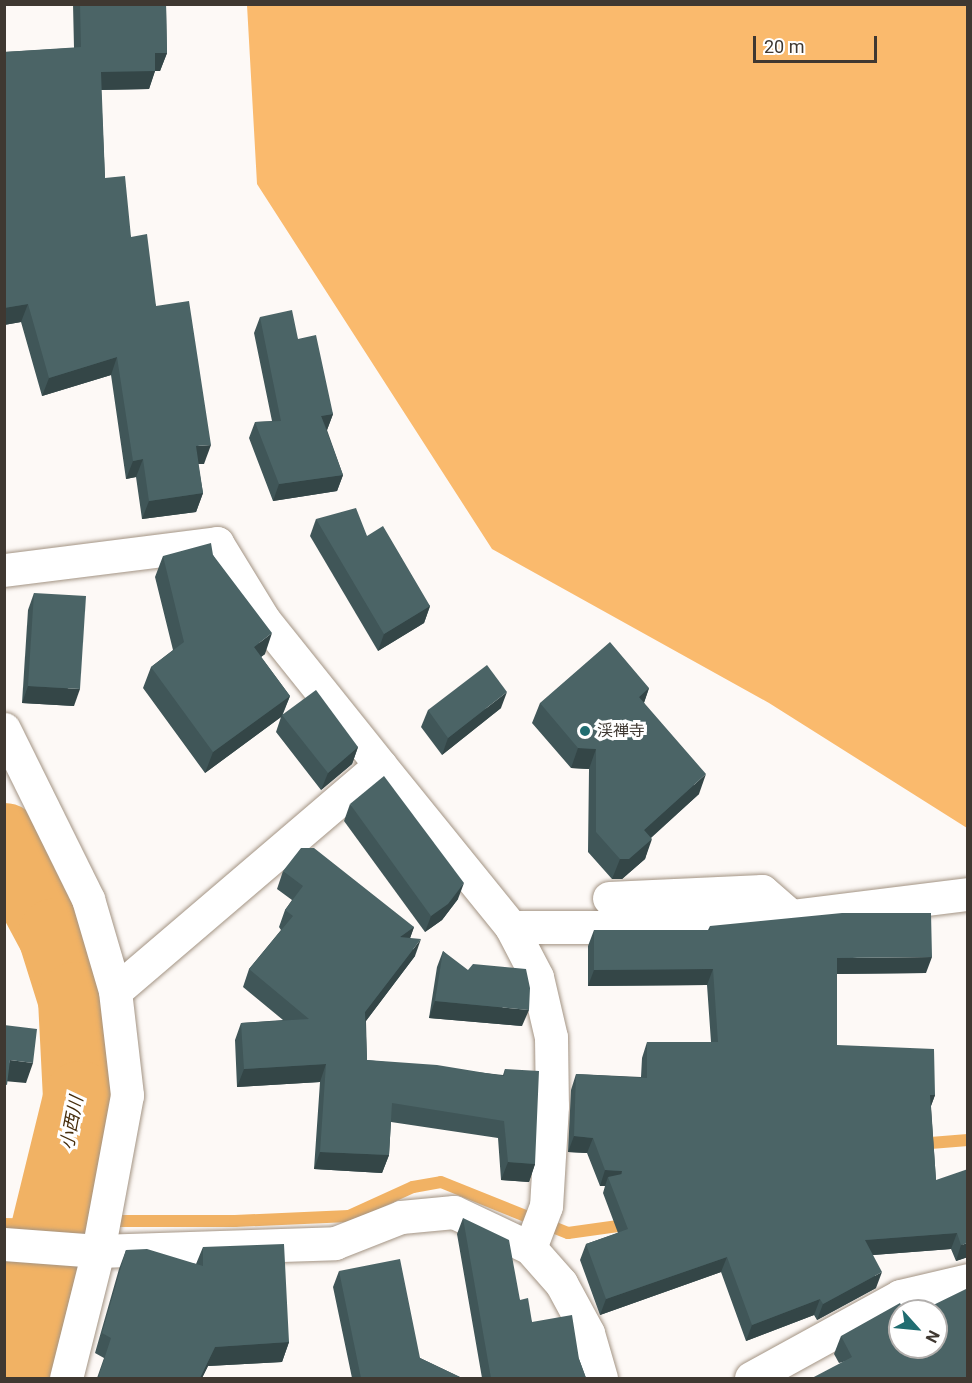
<!DOCTYPE html>
<html>
<head>
<meta charset="utf-8">
<style>
	body { margin:0 }
	#map { position:relative; width:972px; height:1383px; overflow:hidden; background:#fdf9f6; font-family:Roboto,"Noto Sans JP",sans-serif }
	div>[style] { position:absolute }
	.forest>* { inset:0; background:#faba6d }
	.stream>* { height:12px; margin:-6px; padding:0 6px; transform-origin:6px; border-radius:6px; background:#f1b264 }
	.river>* { height:75px; margin:-37.5px; padding:0 37.5px; transform-origin:37.5px; border-radius:37.5px; background:#f1b264 }
	.roads { filter:drop-shadow(0 0 2px #a39484) drop-shadow(0 0 2px #a39484) }
	.minor>* { height:33px; margin:-16.5px; padding:0 16.5px; transform-origin:16.5px; border-radius:16.5px; background:#fff }
	.wall>* { inset:0; background:#405658 }
	.shaded-wall>* { inset:0; background:#344647 }
	.building>* { inset:0; background:#4b6466 }
	.dots>* { width:16px; height:16px; translate:-50% -50%; box-sizing:border-box; border:3px solid #fff; border-radius:50% }
	span { translate:-50% -50%; white-space:nowrap; text-align:center; line-height:1.15; -webkit-text-stroke:6px #fff; paint-order:stroke }
	.poi-label { font-size:16px; color:#3f3831 }
	.left { translate:0 -50%; text-align:left }
	.water-label { font-size:18px; color:#472e0c; font-style:italic }
	.frame { position:absolute; inset:0; border:6px solid #3f3831; pointer-events:none }
	.north { position:absolute; left:888px; top:1299px; width:60px; height:60px; box-sizing:border-box; background:#fff; border:2px solid #b2afad; border-radius:50%; rotate:117deg; font-size:16px; font-weight:700; line-height:24px; text-align:center; color:#3f3831 }
	.north::after { content:''; display:block; margin:auto; width:21px; height:27px; background:#216d71; clip-path:polygon(50% 0,100% 100%,50% 72%,0 100%) }
	.scale { position:absolute; left:753px; top:36px; width:124px; height:27px; box-sizing:border-box; border:3px solid #3f3831; border-top:0; padding-left:8px; font-size:18px; line-height:21px; white-space:nowrap; color:#3f3831; -webkit-text-stroke:4px #fff; paint-order:stroke }
</style>
</head>
<body>
<div id="map">
	<div class="forest">
		<div style="clip-path:polygon(247px 5px,967px 5px,967px 828px,769px 703px,492px 549px,257px 184px)"></div>
	</div>
	<div class="stream">
		<div style="left:918px;top:1144px;width:50px;rotate:-4.6deg"></div>
		<div style="left:50px;top:1221px;width:185px"></div>
		<div style="left:235px;top:1221px;width:114px;rotate:-2.5deg"></div>
		<div style="left:349px;top:1216px;width:70px;rotate:-24.4deg"></div>
		<div style="left:413px;top:1187px;width:28px;rotate:-10deg"></div>
		<div style="left:441px;top:1182px;width:137px;rotate:21.9deg"></div>
		<div style="left:568px;top:1233px;width:65px;rotate:-8deg"></div>
		<div style="left:4px;top:1224px;width:46px;rotate:1.2deg"></div>
	</div>
	<div class="river">
		<div style="left:4px;top:840px;width:108px;rotate:61.8deg"></div>
		<div style="left:55px;top:935px;width:67px;rotate:72.6deg"></div>
		<div style="left:75px;top:999px;width:99px;rotate:87.1deg"></div>
		<div style="left:80px;top:1098px;width:288px;rotate:103.8deg"></div>
	</div>
	<div class="roads">
		<div class="minor">
			<div style="left:4px;top:570px;width:215px;rotate:-7.2deg"></div>
			<div style="left:217px;top:543px;width:90px;rotate:58.6deg"></div>
			<div style="left:264px;top:620px;width:186px;rotate:51.3deg"></div>
			<div style="left:380px;top:765px;width:348px;rotate:139.5deg"></div>
			<div style="left:4px;top:729px;width:190px;rotate:63.7deg"></div>
			<div style="left:88px;top:899px;width:96px;rotate:73.6deg"></div>
			<div style="left:115px;top:991px;width:105px;rotate:83.4deg"></div>
			<div style="left:127px;top:1095px;width:159px;rotate:100.5deg"></div>
			<div style="left:98px;top:1251px;width:131px;rotate:104.1deg"></div>
			<div style="left:380px;top:765px;width:208px;rotate:51deg"></div>
			<div style="left:511px;top:927px;width:56px;rotate:62.5deg"></div>
			<div style="left:537px;top:977px;width:62px;rotate:76.9deg"></div>
			<div style="left:551px;top:1037px;width:69px;rotate:89.2deg"></div>
			<div style="left:552px;top:1106px;width:100px;rotate:93.4deg"></div>
			<div style="left:546px;top:1206px;width:45px;rotate:110.9deg"></div>
			<div style="left:609px;top:898px;width:153px;rotate:-2.6deg"></div>
			<div style="left:762px;top:891px;width:38px;rotate:41deg"></div>
			<div style="left:511px;top:927px;width:137px"></div>
			<div style="left:648px;top:927px;width:143px;rotate:-4.4deg"></div>
			<div style="left:791px;top:916px;width:178px;rotate:-7.1deg"></div>
			<div style="left:4px;top:1244px;width:94px;rotate:4.3deg"></div>
			<div style="left:98px;top:1251px;width:237px;rotate:-1.9deg"></div>
			<div style="left:335px;top:1243px;width:71px;rotate:-21.5deg"></div>
			<div style="left:401px;top:1217px;width:53px;rotate:-5.4deg"></div>
			<div style="left:454px;top:1212px;width:84px;rotate:25.3deg"></div>
			<div style="left:530px;top:1248px;width:47px;rotate:48.5deg"></div>
			<div style="left:561px;top:1283px;width:57px;rotate:61.6deg"></div>
			<div style="left:588px;top:1333px;width:47px;rotate:73.9deg"></div>
			<div style="left:751px;top:1378px;width:170px;rotate:-28.8deg"></div>
			<div style="left:900px;top:1296px;width:70px;rotate:-13.2deg"></div>
		</div>
	</div>
	<div class="wall">
		<div style="clip-path:polygon(73px 4px,166px 4px,167px 53px,160px 71px,155px 71px,149px 89px,101px 90px,105px 178px,131px 237px,156px 306px,204px 464px,198px 464px,203px 493px,196px 512px,142px 519px,136px 477px,126px 479px,111px 375px,42px 396px,21px 322px,4px 325px,4px 52px,74px 48px)"></div>
		<div style="clip-path:polygon(260px 317px,298px 339px,333px 414px,327px 430px,343px 475px,337px 491px,273px 501px,249px 438px,255px 422px,272px 421px,254px 333px)"></div>
		<div style="clip-path:polygon(316px 519px,367px 536px,430px 606px,424px 623px,378px 651px,310px 536px)"></div>
		<div style="clip-path:polygon(213px 555px,265px 654px,261px 657px,290px 696px,283px 714px,358px 747px,352px 764px,321px 790px,276px 732px,281px 717px,205px 773px,143px 688px,151px 667px,173px 650px,155px 577px,163px 556px)"></div>
		<div style="clip-path:polygon(34px 593px,74px 706px,22px 703px,28px 610px)"></div>
		<div style="clip-path:polygon(649px 688px,644px 703px,699px 794px,651px 838px,645px 859px,622px 879px,612px 879px,588px 852px,589px 769px,571px 768px,532px 723px,540px 703px)"></div>
		<div style="clip-path:polygon(501px 708px,442px 755px,421px 727px,428px 710px)"></div>
		<div style="clip-path:polygon(350px 804px,458px 899px,442px 920px,425px 932px,344px 821px)"></div>
		<div style="clip-path:polygon(283px 871px,414px 927px,410px 938px,415px 956px,366px 1021px,367px 1060px,503px 1075px,505px 1069px,535px 1164px,529px 1182px,501px 1180px,498px 1138px,391px 1122px,389px 1155px,382px 1173px,314px 1169px,320px 1082px,237px 1087px,235px 1040px,241px 1023px,283px 1020px,243px 987px,249px 969px,281px 930px,279px 927px,285px 910px,292px 900px,277px 889px)"></div>
		<div style="clip-path:polygon(710px 926px,926px 973px,837px 974px,837px 1045px,935px 1095px,931px 1106px,936px 1180px,968px 1257px,956px 1261px,951px 1249px,873px 1255px,876px 1288px,817px 1320px,814px 1315px,746px 1341px,721px 1272px,600px 1315px,580px 1260px,586px 1244px,618px 1233px,603px 1193px,605px 1186px,600px 1186px,587px 1153px,568px 1152px,571px 1090px,576px 1074px,641px 1077px,642px 1058px,647px 1042px,711px 1042px,707px 985px,588px 986px,588px 946px,594px 930px,708px 930px)"></div>
		<div style="clip-path:polygon(443px 951px,522px 1026px,429px 1018px,437px 967px)"></div>
		<div style="clip-path:polygon(463px 1218px,520px 1300px,532px 1322px,579px 1359px,586px 1378px,482px 1378px,457px 1234px)"></div>
		<div style="clip-path:polygon(203px 1247px,289px 1342px,282px 1362px,208px 1366px,202px 1378px,97px 1378px,104px 1358px,95px 1353px,119px 1269px,126px 1250px,196px 1264px)"></div>
		<div style="clip-path:polygon(339px 1271px,420px 1358px,462px 1378px,352px 1378px,333px 1287px)"></div>
		<div style="clip-path:polygon(841px 1336px,900px 1347px,839px 1363px,834px 1354px)"></div>
	</div>
	<div class="shaded-wall">
		<div style="clip-path:polygon(155px 53px,167px 53px,160px 71px,155px 71px,149px 89px,94px 90px,101px 72px)"></div>
		<div style="clip-path:polygon(28px 304px,21px 322px,4px 325px,4px 308px)"></div>
		<div style="clip-path:polygon(117px 357px,111px 375px,42px 396px,49px 378px)"></div>
		<div style="clip-path:polygon(333px 414px,327px 430px,321px 416px)"></div>
		<div style="clip-path:polygon(211px 445px,204px 464px,189px 464px,196px 446px)"></div>
		<div style="clip-path:polygon(143px 459px,136px 477px,126px 479px,133px 461px)"></div>
		<div style="clip-path:polygon(343px 475px,337px 491px,273px 501px,279px 484px)"></div>
		<div style="clip-path:polygon(203px 493px,196px 512px,142px 519px,149px 501px)"></div>
		<div style="clip-path:polygon(430px 606px,424px 623px,378px 651px,384px 634px)"></div>
		<div style="clip-path:polygon(272px 633px,265px 654px,246px 668px,254px 647px)"></div>
		<div style="clip-path:polygon(28px 686px,80px 689px,74px 706px,22px 703px)"></div>
		<div style="clip-path:polygon(649px 688px,642px 708px,639px 697px)"></div>
		<div style="clip-path:polygon(507px 692px,501px 708px,442px 755px,448px 738px)"></div>
		<div style="clip-path:polygon(290px 696px,281px 717px,205px 773px,213px 752px)"></div>
		<div style="clip-path:polygon(358px 747px,352px 764px,321px 790px,328px 773px)"></div>
		<div style="clip-path:polygon(578px 748px,596px 749px,589px 769px,571px 768px)"></div>
		<div style="clip-path:polygon(706px 774px,699px 794px,637px 850px,644px 830px)"></div>
		<div style="clip-path:polygon(652px 839px,645px 859px,622px 879px,612px 879px,620px 859px)"></div>
		<div style="clip-path:polygon(464px 883px,458px 899px,442px 920px,425px 932px,431px 916px)"></div>
		<div style="clip-path:polygon(414px 927px,408px 944px,400px 937px)"></div>
		<div style="clip-path:polygon(421px 939px,415px 956px,359px 1030px,365px 1012px)"></div>
		<div style="clip-path:polygon(932px 957px,926px 973px,831px 974px,837px 958px)"></div>
		<div style="clip-path:polygon(713px 969px,707px 985px,588px 986px,594px 970px)"></div>
		<div style="clip-path:polygon(435px 1001px,529px 1010px,522px 1026px,429px 1018px)"></div>
		<div style="clip-path:polygon(10px 1060px,33px 1063px,26px 1083px,4px 1081px)"></div>
		<div style="clip-path:polygon(326px 1064px,320px 1082px,237px 1087px,244px 1069px)"></div>
		<div style="clip-path:polygon(930px 1095px,935px 1095px,929px 1111px)"></div>
		<div style="clip-path:polygon(574px 1136px,593px 1138px,587px 1153px,568px 1152px)"></div>
		<div style="clip-path:polygon(320px 1152px,389px 1155px,382px 1173px,314px 1169px)"></div>
		<div style="clip-path:polygon(508px 1162px,535px 1164px,529px 1182px,501px 1180px)"></div>
		<div style="clip-path:polygon(605px 1170px,622px 1171px,616px 1187px,608px 1177px,605px 1186px,600px 1186px)"></div>
		<div style="clip-path:polygon(957px 1233px,951px 1249px,860px 1256px,865px 1240px)"></div>
		<div style="clip-path:polygon(968px 1243px,968px 1257px,956px 1261px,961px 1245px)"></div>
		<div style="clip-path:polygon(727px 1257px,721px 1272px,600px 1315px,606px 1299px)"></div>
		<div style="clip-path:polygon(882px 1272px,876px 1288px,817px 1320px,823px 1304px)"></div>
		<div style="clip-path:polygon(820px 1299px,814px 1315px,746px 1341px,752px 1325px)"></div>
		<div style="clip-path:polygon(289px 1342px,282px 1362px,208px 1366px,202px 1378px,200px 1378px,215px 1347px)"></div>
	</div>
	<div class="building">
		<div style="clip-path:polygon(80px 4px,166px 4px,167px 53px,155px 53px,155px 71px,101px 72px,105px 178px,125px 176px,131px 237px,147px 234px,156px 306px,189px 301px,211px 445px,196px 446px,203px 493px,149px 501px,143px 459px,133px 461px,117px 357px,49px 378px,28px 304px,4px 308px,4px 191px,6px 191px,4px 149px,4px 52px,81px 47px)"></div>
		<div style="clip-path:polygon(292px 310px,298px 339px,316px 335px,333px 414px,321px 416px,343px 475px,279px 484px,255px 422px,281px 421px,260px 317px)"></div>
		<div style="clip-path:polygon(356px 508px,367px 536px,383px 526px,430px 606px,384px 634px,316px 519px)"></div>
		<div style="clip-path:polygon(211px 543px,213px 555px,272px 633px,254px 647px,290px 696px,213px 752px,151px 667px,184px 642px,163px 556px)"></div>
		<div style="clip-path:polygon(34px 593px,86px 596px,80px 689px,28px 686px)"></div>
		<div style="clip-path:polygon(610px 642px,649px 688px,639px 697px,706px 774px,644px 830px,652px 839px,629px 859px,620px 859px,596px 832px,596px 749px,578px 748px,540px 703px)"></div>
		<div style="clip-path:polygon(487px 665px,507px 692px,448px 738px,428px 710px)"></div>
		<div style="clip-path:polygon(316px 690px,358px 747px,328px 773px,282px 715px)"></div>
		<div style="clip-path:polygon(384px 776px,464px 883px,448px 904px,431px 916px,350px 804px)"></div>
		<div style="clip-path:polygon(301px 848px,314px 848px,414px 927px,400px 937px,421px 939px,365px 1012px,367px 1060px,437px 1065px,504px 1076px,505px 1069px,539px 1071px,535px 1164px,508px 1162px,504px 1121px,392px 1103px,389px 1155px,320px 1152px,326px 1064px,244px 1069px,241px 1023px,309px 1019px,249px 969px,293px 916px,285px 910px,303px 886px,283px 871px)"></div>
		<div style="clip-path:polygon(842px 913px,931px 913px,932px 957px,837px 958px,837px 1045px,934px 1049px,935px 1095px,930px 1095px,936px 1180px,968px 1169px,968px 1243px,961px 1245px,957px 1233px,865px 1240px,882px 1272px,823px 1304px,820px 1299px,752px 1325px,727px 1257px,606px 1299px,586px 1244px,628px 1229px,608px 1177px,622px 1174px,622px 1171px,605px 1170px,593px 1138px,574px 1136px,576px 1074px,647px 1078px,647px 1042px,718px 1042px,713px 969px,594px 970px,594px 930px,710px 930px,710px 926px)"></div>
		<div style="clip-path:polygon(443px 951px,468px 970px,473px 964px,526px 969px,530px 988px,529px 1010px,435px 1001px)"></div>
		<div style="clip-path:polygon(4px 1025px,37px 1029px,33px 1063px,10px 1060px,7px 1085px,4px 1084px)"></div>
		<div style="clip-path:polygon(463px 1218px,509px 1240px,520px 1300px,528px 1298px,532px 1322px,572px 1315px,579px 1359px,586px 1378px,491px 1378px)"></div>
		<div style="clip-path:polygon(284px 1244px,289px 1342px,215px 1347px,200px 1378px,98px 1378px,111px 1338px,102px 1333px,126px 1250px,147px 1249px,203px 1266px,203px 1247px)"></div>
		<div style="clip-path:polygon(400px 1259px,420px 1358px,462px 1378px,361px 1378px,339px 1271px)"></div>
		<div style="clip-path:polygon(966px 1289px,968px 1291px,968px 1378px,812px 1378px,852px 1357px,841px 1336px,900px 1303px,904px 1311px,900px 1311px,900px 1347px,936px 1347px,936px 1311px,921px 1311px)"></div>
	</div>
	<div class="dots">
		<div style="left:585px;top:731px;background:#216d71"></div>
	</div>
	<div class="poi-label">
		<span class="left" style="left:597px;top:731px">渓禅寺</span>
	</div>
	<div class="water-label">
		<span style="left:72px;top:1123px;rotate:-79deg">小西川</span>
	</div>
	<div class="frame"></div>
	<div class="north">N</div>
	<div class="scale">20 m</div>
</div>
</body>
</html>
